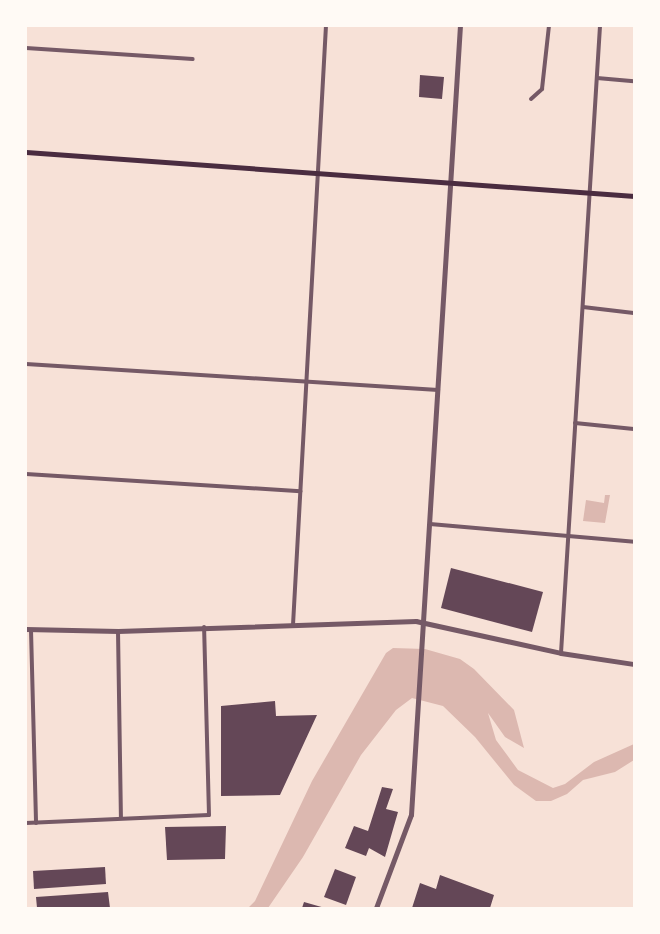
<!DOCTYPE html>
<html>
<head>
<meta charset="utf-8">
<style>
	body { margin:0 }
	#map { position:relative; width:660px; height:934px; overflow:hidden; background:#f7e1d7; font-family:"Public Sans",sans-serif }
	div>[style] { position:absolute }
	.water>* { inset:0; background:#dcb8b0 }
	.building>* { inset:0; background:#644757 }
	.minor>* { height:4px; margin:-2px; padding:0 2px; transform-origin:2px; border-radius:2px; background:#755966 }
	.tertiary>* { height:4.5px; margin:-2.25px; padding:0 2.25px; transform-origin:2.25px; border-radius:2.25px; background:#755966 }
	.secondary>* { height:5px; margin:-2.5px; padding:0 2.5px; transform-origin:2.5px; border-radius:2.5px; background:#4a2c40 }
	span { translate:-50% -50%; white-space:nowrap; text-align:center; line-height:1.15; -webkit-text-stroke:6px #fffaf5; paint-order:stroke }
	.frame { position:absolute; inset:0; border:27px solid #fffaf5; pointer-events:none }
</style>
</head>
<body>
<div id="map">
	<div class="water">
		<div style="clip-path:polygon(605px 495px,610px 495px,605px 523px,583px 521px,586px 500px,604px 503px)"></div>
		<div style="clip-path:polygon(393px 648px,425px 649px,460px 659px,474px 669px,514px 710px,524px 748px,505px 737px,488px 713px,496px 740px,518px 770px,553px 788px,565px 784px,594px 762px,634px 744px,634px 760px,615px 772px,583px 780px,567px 794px,551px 801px,536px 801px,514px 785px,475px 737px,443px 706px,412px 698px,396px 710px,361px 755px,303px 857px,268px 908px,248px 908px,255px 901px,312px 781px,386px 653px)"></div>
	</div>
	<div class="building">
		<div style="clip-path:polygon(420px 75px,444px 77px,442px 99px,419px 97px)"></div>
		<div style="clip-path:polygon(451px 568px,543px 592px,532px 632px,441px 608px)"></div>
		<div style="clip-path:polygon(275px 701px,276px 716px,317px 715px,280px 795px,221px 796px,221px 706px)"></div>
		<div style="clip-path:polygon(382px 787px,393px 789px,386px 809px,398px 812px,385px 857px,369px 848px,366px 856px,345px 848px,354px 826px,368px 831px)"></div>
		<div style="clip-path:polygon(226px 826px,225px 859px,167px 860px,165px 827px)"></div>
		<div style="clip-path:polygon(105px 867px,106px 884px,34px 889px,33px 871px)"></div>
		<div style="clip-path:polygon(335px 869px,356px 877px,346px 905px,324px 897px)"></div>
		<div style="clip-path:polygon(440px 875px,494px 895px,490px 908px,412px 908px,420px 883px,436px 889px)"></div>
		<div style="clip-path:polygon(108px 892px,110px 908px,37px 908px,36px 897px)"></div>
		<div style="clip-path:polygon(304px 902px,325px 908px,302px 908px)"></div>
	</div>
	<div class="minor">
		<div style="left:26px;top:48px;width:167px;rotate:3.8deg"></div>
		<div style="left:597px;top:78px;width:37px;rotate:5deg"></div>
		<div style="left:531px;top:99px;width:15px;rotate:-42deg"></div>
		<div style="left:542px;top:89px;width:63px;rotate:-83.7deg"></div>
		<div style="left:583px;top:307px;width:51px;rotate:6.7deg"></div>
		<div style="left:26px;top:364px;width:413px;rotate:3.6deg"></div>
		<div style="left:575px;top:423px;width:59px;rotate:5.8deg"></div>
		<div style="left:26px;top:474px;width:275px;rotate:3.6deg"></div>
		<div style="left:430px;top:524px;width:205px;rotate:5deg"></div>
		<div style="left:293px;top:625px;width:600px;rotate:-86.85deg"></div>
		<div style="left:31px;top:630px;width:193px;rotate:88.5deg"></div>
		<div style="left:118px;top:631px;width:187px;rotate:89.1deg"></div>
		<div style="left:561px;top:653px;width:628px;rotate:-86.44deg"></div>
		<div style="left:26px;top:823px;width:183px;rotate:-2.5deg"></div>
		<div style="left:209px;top:815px;width:188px;rotate:-91.5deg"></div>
	</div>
	<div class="tertiary">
		<div style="left:26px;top:629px;width:92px;rotate:1.2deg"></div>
		<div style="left:118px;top:631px;width:298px;rotate:-1.9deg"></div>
		<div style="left:416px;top:621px;width:148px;rotate:12.4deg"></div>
		<div style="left:561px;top:653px;width:74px;rotate:8.6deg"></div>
		<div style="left:376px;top:908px;width:99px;rotate:-69.4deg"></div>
		<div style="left:411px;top:815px;width:791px;rotate:-86.45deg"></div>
	</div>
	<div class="secondary">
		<div style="left:26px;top:152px;width:610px;rotate:4.14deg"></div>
	</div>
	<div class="frame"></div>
</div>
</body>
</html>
